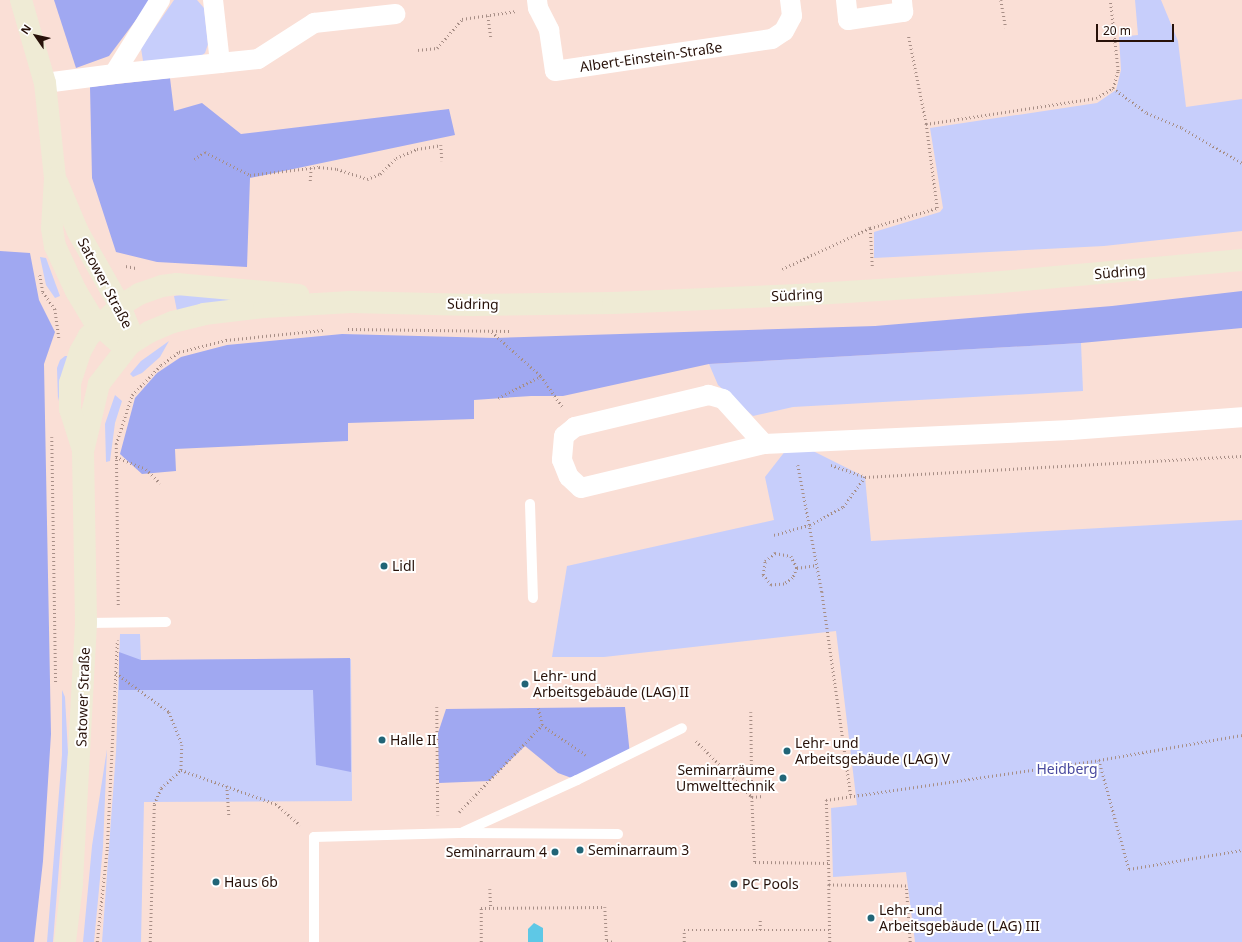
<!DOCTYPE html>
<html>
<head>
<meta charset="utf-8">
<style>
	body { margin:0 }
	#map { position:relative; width:1242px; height:942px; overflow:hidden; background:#fadfd6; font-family:"Noto Sans",sans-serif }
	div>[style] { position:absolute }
	.green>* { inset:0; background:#c7cefb }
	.forest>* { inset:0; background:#a0a8f1 }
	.water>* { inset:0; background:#5ec8e6 }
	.path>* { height:2.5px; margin-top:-1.25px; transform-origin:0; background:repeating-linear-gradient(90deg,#a78e86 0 1px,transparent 0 4px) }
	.lane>* { height:10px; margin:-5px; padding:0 5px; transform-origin:5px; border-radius:5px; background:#fff }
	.street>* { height:20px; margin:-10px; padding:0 10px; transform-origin:10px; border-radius:10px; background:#fff }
	.secondary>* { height:22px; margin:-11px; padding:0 11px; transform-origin:11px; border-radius:11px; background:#efebd5 }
	.dots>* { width:11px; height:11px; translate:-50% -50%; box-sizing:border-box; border:2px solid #fff; border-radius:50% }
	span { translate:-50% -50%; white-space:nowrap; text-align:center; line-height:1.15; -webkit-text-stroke:4px #fff; paint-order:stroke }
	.street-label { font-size:14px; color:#271109 }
	.poi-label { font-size:14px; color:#271109 }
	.left { translate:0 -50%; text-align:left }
	.right { translate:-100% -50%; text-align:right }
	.park-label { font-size:14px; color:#494a9f }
	.north { position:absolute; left:16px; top:16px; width:40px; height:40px; -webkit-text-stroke:3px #fff; paint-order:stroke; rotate:304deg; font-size:11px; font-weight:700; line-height:16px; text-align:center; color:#271109 }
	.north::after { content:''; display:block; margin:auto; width:14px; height:18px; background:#271109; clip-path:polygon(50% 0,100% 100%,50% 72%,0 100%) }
	.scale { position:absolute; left:1096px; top:24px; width:78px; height:18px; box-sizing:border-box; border:2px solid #271109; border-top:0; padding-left:5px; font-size:12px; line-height:14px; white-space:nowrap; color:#271109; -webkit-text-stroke:3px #fff; paint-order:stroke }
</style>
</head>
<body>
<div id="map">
	<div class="green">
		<div style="clip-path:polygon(174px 0,197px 0,204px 8px,208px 44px,205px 53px,198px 58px,143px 61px,141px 48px)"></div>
		<div style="clip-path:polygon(1135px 0,1161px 0,1178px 41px,1186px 107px,1242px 99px,1242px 231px,1104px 246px,874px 258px,874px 232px,940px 212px,943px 208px,930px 128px,1097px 103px,1116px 90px,1121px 70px,1119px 37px,1138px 35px)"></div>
		<div style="clip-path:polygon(40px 257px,46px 258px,60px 296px,55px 298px,46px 285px)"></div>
		<div style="clip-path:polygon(188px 294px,265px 296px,177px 311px,174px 296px)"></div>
		<div style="clip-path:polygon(169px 341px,160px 357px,142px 373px,133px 377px,130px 374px,141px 361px)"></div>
		<div style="clip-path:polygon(1081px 343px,1083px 391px,793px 407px,753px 416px,718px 385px,709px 364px)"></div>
		<div style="clip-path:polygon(65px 356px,68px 356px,58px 401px,57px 368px,60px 360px)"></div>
		<div style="clip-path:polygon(115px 395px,122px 401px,115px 423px,110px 461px,106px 462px,105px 424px)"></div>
		<div style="clip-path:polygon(793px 441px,865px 477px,871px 541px,1242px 520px,1242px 942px,915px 942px,906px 872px,833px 877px,831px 808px,857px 805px,836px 631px,604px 657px,552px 657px,567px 566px,774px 520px,765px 477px)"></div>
		<div style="clip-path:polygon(120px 634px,140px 634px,141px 660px,351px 659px,352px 801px,144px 802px,141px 942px,102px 942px,116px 752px)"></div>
		<div style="clip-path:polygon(62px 690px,65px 697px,68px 753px,53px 942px,47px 942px,62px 755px)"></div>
		<div style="clip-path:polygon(107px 749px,103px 847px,94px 942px,83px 942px,92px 846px)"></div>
	</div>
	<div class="forest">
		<div style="clip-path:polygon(54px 0,151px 0,109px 56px,76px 68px)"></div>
		<div style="clip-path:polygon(170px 78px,174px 111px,202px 103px,241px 134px,449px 109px,455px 135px,250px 178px,247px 267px,157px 262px,116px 252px,92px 178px,90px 87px)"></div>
		<div style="clip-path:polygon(0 251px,30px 253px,39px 300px,55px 332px,44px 364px,51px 734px,43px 861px,34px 942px,0 942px)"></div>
		<div style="clip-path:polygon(1242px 291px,1242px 328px,1081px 343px,709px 364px,563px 396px,531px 396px,474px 400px,474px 419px,348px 423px,348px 441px,175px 449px,176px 471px,142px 474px,120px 454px,135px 398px,157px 373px,181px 357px,227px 345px,342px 334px,495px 338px,875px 326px,1112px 306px)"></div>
		<div style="clip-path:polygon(119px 652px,141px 660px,350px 658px,351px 772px,316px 765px,313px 690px,119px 690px)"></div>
		<div style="clip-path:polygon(625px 707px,630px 755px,577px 780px,558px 773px,525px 746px,489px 781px,439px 783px,438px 733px,446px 709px)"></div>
	</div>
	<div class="water">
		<div style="clip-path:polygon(534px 923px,543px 928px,543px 942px,528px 942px,528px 929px)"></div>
	</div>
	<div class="path">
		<div style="left:1001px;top:0;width:28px;rotate:80deg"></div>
		<div style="left:488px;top:16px;width:21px;rotate:82deg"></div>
		<div style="left:418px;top:50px;width:19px;rotate:-6deg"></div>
		<div style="left:437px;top:48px;width:38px;rotate:-49deg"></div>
		<div style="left:462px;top:19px;width:55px;rotate:-8.4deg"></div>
		<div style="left:1113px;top:88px;width:42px;rotate:36.3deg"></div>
		<div style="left:1147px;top:113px;width:38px;rotate:23deg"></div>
		<div style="left:1182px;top:128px;width:69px;rotate:30.3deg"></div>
		<div style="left:926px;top:124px;width:172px;rotate:-8.7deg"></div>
		<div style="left:1096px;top:98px;width:20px;rotate:-30deg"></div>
		<div style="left:1113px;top:88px;width:18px;rotate:-74deg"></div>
		<div style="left:1118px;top:71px;width:71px;rotate:-96.4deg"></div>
		<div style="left:194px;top:159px;width:13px;rotate:-32deg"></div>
		<div style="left:205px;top:152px;width:51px;rotate:27.1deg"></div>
		<div style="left:250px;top:175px;width:69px;rotate:-6.6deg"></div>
		<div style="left:319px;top:167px;width:18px;rotate:6deg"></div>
		<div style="left:337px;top:169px;width:32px;rotate:18deg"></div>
		<div style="left:367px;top:179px;width:14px;rotate:-21deg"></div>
		<div style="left:380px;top:174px;width:23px;rotate:-45deg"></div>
		<div style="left:396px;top:158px;width:23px;rotate:-23deg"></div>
		<div style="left:417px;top:149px;width:24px;rotate:-9deg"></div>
		<div style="left:441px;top:145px;width:16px;rotate:86deg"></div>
		<div style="left:310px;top:181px;width:13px;rotate:-86deg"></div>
		<div style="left:126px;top:266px;width:10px;rotate:11deg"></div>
		<div style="left:872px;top:266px;width:38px;rotate:-93deg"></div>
		<div style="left:870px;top:228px;width:70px;rotate:-16.6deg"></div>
		<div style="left:937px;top:208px;width:85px;rotate:-97.5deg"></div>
		<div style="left:926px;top:124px;width:91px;rotate:-101.4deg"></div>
		<div style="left:782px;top:269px;width:97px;rotate:-25deg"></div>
		<div style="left:40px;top:275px;width:17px;rotate:80deg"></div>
		<div style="left:43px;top:292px;width:21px;rotate:55deg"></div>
		<div style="left:55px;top:309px;width:29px;rotate:82deg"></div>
		<div style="left:348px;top:329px;width:163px;rotate:0.7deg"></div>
		<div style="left:492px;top:332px;width:66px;rotate:41.9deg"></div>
		<div style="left:541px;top:376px;width:39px;rotate:55deg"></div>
		<div style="left:498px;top:398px;width:48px;rotate:-27.1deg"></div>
		<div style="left:52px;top:437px;width:245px;rotate:89.1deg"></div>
		<div style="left:116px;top:457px;width:32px;rotate:22deg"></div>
		<div style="left:146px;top:469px;width:20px;rotate:45deg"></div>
		<div style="left:798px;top:465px;width:129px;rotate:79.3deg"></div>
		<div style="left:822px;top:592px;width:207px;rotate:81.9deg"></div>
		<div style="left:831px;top:465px;width:36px;rotate:19deg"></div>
		<div style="left:865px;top:477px;width:378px;rotate:-3.2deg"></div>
		<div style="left:774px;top:535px;width:37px;rotate:-16deg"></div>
		<div style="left:810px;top:525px;width:38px;rotate:-29deg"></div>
		<div style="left:843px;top:507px;width:37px;rotate:-54deg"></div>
		<div style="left:797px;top:568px;width:11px;rotate:112deg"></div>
		<div style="left:793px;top:578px;width:11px;rotate:146deg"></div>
		<div style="left:784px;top:584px;width:13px;rotate:176deg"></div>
		<div style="left:771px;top:585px;width:13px;rotate:-129deg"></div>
		<div style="left:763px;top:575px;width:14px;rotate:-82deg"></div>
		<div style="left:765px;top:561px;width:13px;rotate:-39deg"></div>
		<div style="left:775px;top:553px;width:16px;rotate:11deg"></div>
		<div style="left:791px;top:556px;width:13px;rotate:63deg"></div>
		<div style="left:797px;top:568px;width:18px;rotate:-9deg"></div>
		<div style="left:118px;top:605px;width:161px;rotate:-90.7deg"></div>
		<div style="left:116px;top:444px;width:52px;rotate:-71.9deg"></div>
		<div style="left:132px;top:395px;width:42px;rotate:-46deg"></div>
		<div style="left:161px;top:365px;width:22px;rotate:-36deg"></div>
		<div style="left:179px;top:352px;width:49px;rotate:-14.3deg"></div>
		<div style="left:226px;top:340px;width:98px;rotate:-5.9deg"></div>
		<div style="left:116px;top:673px;width:66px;rotate:36.3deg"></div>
		<div style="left:169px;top:712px;width:35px;rotate:68deg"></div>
		<div style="left:182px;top:745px;width:25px;rotate:92deg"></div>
		<div style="left:181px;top:770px;width:101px;rotate:19.7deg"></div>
		<div style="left:276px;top:804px;width:32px;rotate:41deg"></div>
		<div style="left:437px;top:707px;width:108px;rotate:89.5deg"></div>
		<div style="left:751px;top:712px;width:85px;rotate:89.3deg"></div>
		<div style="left:752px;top:797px;width:11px;rotate:-5deg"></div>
		<div style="left:542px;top:725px;width:53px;rotate:34.3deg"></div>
		<div style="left:696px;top:741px;width:79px;rotate:45deg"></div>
		<div style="left:752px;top:797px;width:65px;rotate:87.4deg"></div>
		<div style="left:755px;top:862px;width:73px;rotate:0.8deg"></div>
		<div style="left:1099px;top:760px;width:113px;rotate:74.6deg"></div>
		<div style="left:1129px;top:869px;width:115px;rotate:-9.5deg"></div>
		<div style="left:227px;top:786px;width:29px;rotate:86deg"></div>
		<div style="left:459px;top:812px;width:120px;rotate:-46.3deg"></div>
		<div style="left:542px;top:725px;width:17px;rotate:-103deg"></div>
		<div style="left:829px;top:885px;width:57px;rotate:89deg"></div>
		<div style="left:490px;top:889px;width:19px;rotate:87deg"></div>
		<div style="left:760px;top:930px;width:12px;rotate:-90deg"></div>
		<div style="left:607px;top:941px;width:8px;rotate:7deg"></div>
		<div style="left:97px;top:942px;width:95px;rotate:-83.9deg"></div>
		<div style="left:107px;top:848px;width:208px;rotate:-87.2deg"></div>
		<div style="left:150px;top:942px;width:138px;rotate:-88.3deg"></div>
		<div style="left:154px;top:804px;width:17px;rotate:-66deg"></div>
		<div style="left:161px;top:788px;width:27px;rotate:-42deg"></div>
		<div style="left:481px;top:942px;width:34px;rotate:-90deg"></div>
		<div style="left:481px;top:908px;width:124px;rotate:-0.5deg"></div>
		<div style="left:605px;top:907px;width:35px;rotate:87deg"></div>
		<div style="left:684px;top:942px;width:12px;rotate:-90deg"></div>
		<div style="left:684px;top:930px;width:145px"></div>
		<div style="left:910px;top:942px;width:56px;rotate:-94.1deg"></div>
		<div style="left:906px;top:886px;width:77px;rotate:-179.3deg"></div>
		<div style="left:829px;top:885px;width:85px;rotate:-92deg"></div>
		<div style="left:826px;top:800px;width:276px;rotate:-8.3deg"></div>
		<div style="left:1099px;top:760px;width:145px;rotate:-9.9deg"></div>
	</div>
	<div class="lane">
		<div style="left:530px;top:504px;width:94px;rotate:88.2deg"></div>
		<div style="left:86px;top:623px;width:80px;rotate:-0.7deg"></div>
		<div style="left:463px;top:832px;width:125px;rotate:-24.5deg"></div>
		<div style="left:577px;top:780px;width:117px;rotate:-26.3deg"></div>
		<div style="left:314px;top:942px;width:105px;rotate:-90deg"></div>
		<div style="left:314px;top:837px;width:145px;rotate:-1.6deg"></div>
		<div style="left:459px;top:833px;width:159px;rotate:0.4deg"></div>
	</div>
	<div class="street">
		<div style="left:160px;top:0;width:87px;rotate:121.9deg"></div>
		<div style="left:114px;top:74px;width:107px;rotate:-5.9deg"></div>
		<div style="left:220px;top:63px;width:63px;rotate:-96.3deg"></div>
		<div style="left:537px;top:0;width:8px;rotate:83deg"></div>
		<div style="left:538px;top:8px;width:25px;rotate:63deg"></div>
		<div style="left:549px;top:30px;width:41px;rotate:81.7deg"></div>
		<div style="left:555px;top:71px;width:219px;rotate:-8.4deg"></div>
		<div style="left:772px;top:39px;width:14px;rotate:-34deg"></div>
		<div style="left:784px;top:31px;width:17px;rotate:-62deg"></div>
		<div style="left:792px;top:16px;width:16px;rotate:-97deg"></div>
		<div style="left:846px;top:0;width:20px;rotate:84deg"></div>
		<div style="left:848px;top:20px;width:56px;rotate:-8.3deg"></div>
		<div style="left:903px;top:12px;width:12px;rotate:-95deg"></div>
		<div style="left:220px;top:63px;width:38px;rotate:-6deg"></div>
		<div style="left:258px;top:59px;width:67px;rotate:-32.7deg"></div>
		<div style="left:314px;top:23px;width:82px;rotate:-6.3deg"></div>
		<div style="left:45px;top:83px;width:70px;rotate:-7.4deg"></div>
		<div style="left:764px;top:444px;width:61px;rotate:-132.3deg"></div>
		<div style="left:723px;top:399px;width:15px;rotate:-164deg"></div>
		<div style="left:709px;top:395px;width:138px;rotate:166.6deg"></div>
		<div style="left:575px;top:427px;width:14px;rotate:141deg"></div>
		<div style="left:564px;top:436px;width:24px;rotate:95deg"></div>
		<div style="left:562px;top:460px;width:18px;rotate:68deg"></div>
		<div style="left:569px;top:477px;width:16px;rotate:43deg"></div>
		<div style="left:581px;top:488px;width:188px;rotate:-13.5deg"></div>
		<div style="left:764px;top:444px;width:307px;rotate:-2.6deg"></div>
		<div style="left:1071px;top:430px;width:171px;rotate:-4.3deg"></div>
	</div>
	<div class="secondary">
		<div style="left:21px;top:0;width:86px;rotate:73.9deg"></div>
		<div style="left:45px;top:83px;width:96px;rotate:84deg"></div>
		<div style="left:55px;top:178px;width:50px;rotate:93.4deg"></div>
		<div style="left:52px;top:228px;width:18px;rotate:81deg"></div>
		<div style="left:55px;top:246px;width:50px;rotate:65deg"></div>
		<div style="left:76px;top:291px;width:35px;rotate:59deg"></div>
		<div style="left:94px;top:321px;width:33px;rotate:41deg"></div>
		<div style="left:119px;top:343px;width:11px;rotate:5deg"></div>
		<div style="left:130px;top:344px;width:22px;rotate:-32deg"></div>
		<div style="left:149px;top:332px;width:26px;rotate:-23deg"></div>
		<div style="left:173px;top:322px;width:32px;rotate:-14deg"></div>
		<div style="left:204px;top:314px;width:60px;rotate:-6.7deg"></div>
		<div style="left:264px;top:307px;width:87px;rotate:-3.3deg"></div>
		<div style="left:351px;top:302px;width:122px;rotate:1.4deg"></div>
		<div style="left:473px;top:305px;width:140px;rotate:-0.8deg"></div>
		<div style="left:613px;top:303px;width:186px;rotate:-2.5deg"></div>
		<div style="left:799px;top:295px;width:191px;rotate:-3.6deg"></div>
		<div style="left:990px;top:283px;width:253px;rotate:-5.2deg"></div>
		<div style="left:57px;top:182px;width:54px;rotate:67.2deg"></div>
		<div style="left:78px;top:232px;width:85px;rotate:60.4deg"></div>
		<div style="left:120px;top:306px;width:29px;rotate:68deg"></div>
		<div style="left:131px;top:333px;width:11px;rotate:95deg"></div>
		<div style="left:130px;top:344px;width:51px;rotate:127.8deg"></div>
		<div style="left:99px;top:384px;width:69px;rotate:103.4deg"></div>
		<div style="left:83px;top:451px;width:172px;rotate:89deg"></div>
		<div style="left:86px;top:623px;width:261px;rotate:93.1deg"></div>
		<div style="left:72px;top:884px;width:58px;rotate:96.9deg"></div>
		<div style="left:83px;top:450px;width:43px;rotate:-107.6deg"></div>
		<div style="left:70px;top:409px;width:26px;rotate:-90deg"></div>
		<div style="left:70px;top:383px;width:33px;rotate:-72deg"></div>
		<div style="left:80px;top:352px;width:18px;rotate:-61deg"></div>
		<div style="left:89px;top:336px;width:43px;rotate:-44.1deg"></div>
		<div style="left:120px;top:306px;width:22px;rotate:-32deg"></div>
		<div style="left:139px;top:294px;width:24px;rotate:-19deg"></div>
		<div style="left:162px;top:286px;width:15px;rotate:-8deg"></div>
		<div style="left:177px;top:284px;width:122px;rotate:5.2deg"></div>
	</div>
	<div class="dots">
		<div style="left:384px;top:566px;background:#216577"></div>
		<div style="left:525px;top:684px;background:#216577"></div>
		<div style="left:382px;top:740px;background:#216577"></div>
		<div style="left:787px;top:751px;background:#216577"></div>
		<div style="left:783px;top:778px;background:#216577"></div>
		<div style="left:580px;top:850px;background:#216577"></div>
		<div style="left:555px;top:852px;background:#216577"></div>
		<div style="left:216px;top:882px;background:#216577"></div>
		<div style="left:734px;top:884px;background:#216577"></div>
		<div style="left:871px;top:918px;background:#216577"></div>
	</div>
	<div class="street-label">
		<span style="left:651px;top:57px;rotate:-8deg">Albert-Einstein-Straße</span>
		<span style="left:1120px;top:272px;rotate:-5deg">Südring</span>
		<span style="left:105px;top:283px;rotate:62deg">Satower Straße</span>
		<span style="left:797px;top:295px;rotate:-3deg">Südring</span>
		<span style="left:473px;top:304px;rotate:1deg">Südring</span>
		<span style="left:83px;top:697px;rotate:-88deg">Satower Straße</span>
	</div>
	<div class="poi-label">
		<span class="left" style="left:392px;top:566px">Lidl</span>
		<span class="left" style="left:533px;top:684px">Lehr- und<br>Arbeitsgebäude (LAG) II</span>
		<span class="left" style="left:390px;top:740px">Halle II</span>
		<span class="left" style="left:795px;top:751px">Lehr- und<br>Arbeitsgebäude (LAG) V</span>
		<span class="right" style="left:775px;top:778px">Seminarräume<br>Umwelttechnik</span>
		<span class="left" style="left:588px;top:850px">Seminarraum 3</span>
		<span class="right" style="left:547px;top:852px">Seminarraum 4</span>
		<span class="left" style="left:224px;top:882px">Haus 6b</span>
		<span class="left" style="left:742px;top:884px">PC Pools</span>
		<span class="left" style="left:879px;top:918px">Lehr- und<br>Arbeitsgebäude (LAG) III</span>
	</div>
	<div class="park-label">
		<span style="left:1067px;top:769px">Heidberg</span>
	</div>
	<div class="north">N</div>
	<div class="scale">20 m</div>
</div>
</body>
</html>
